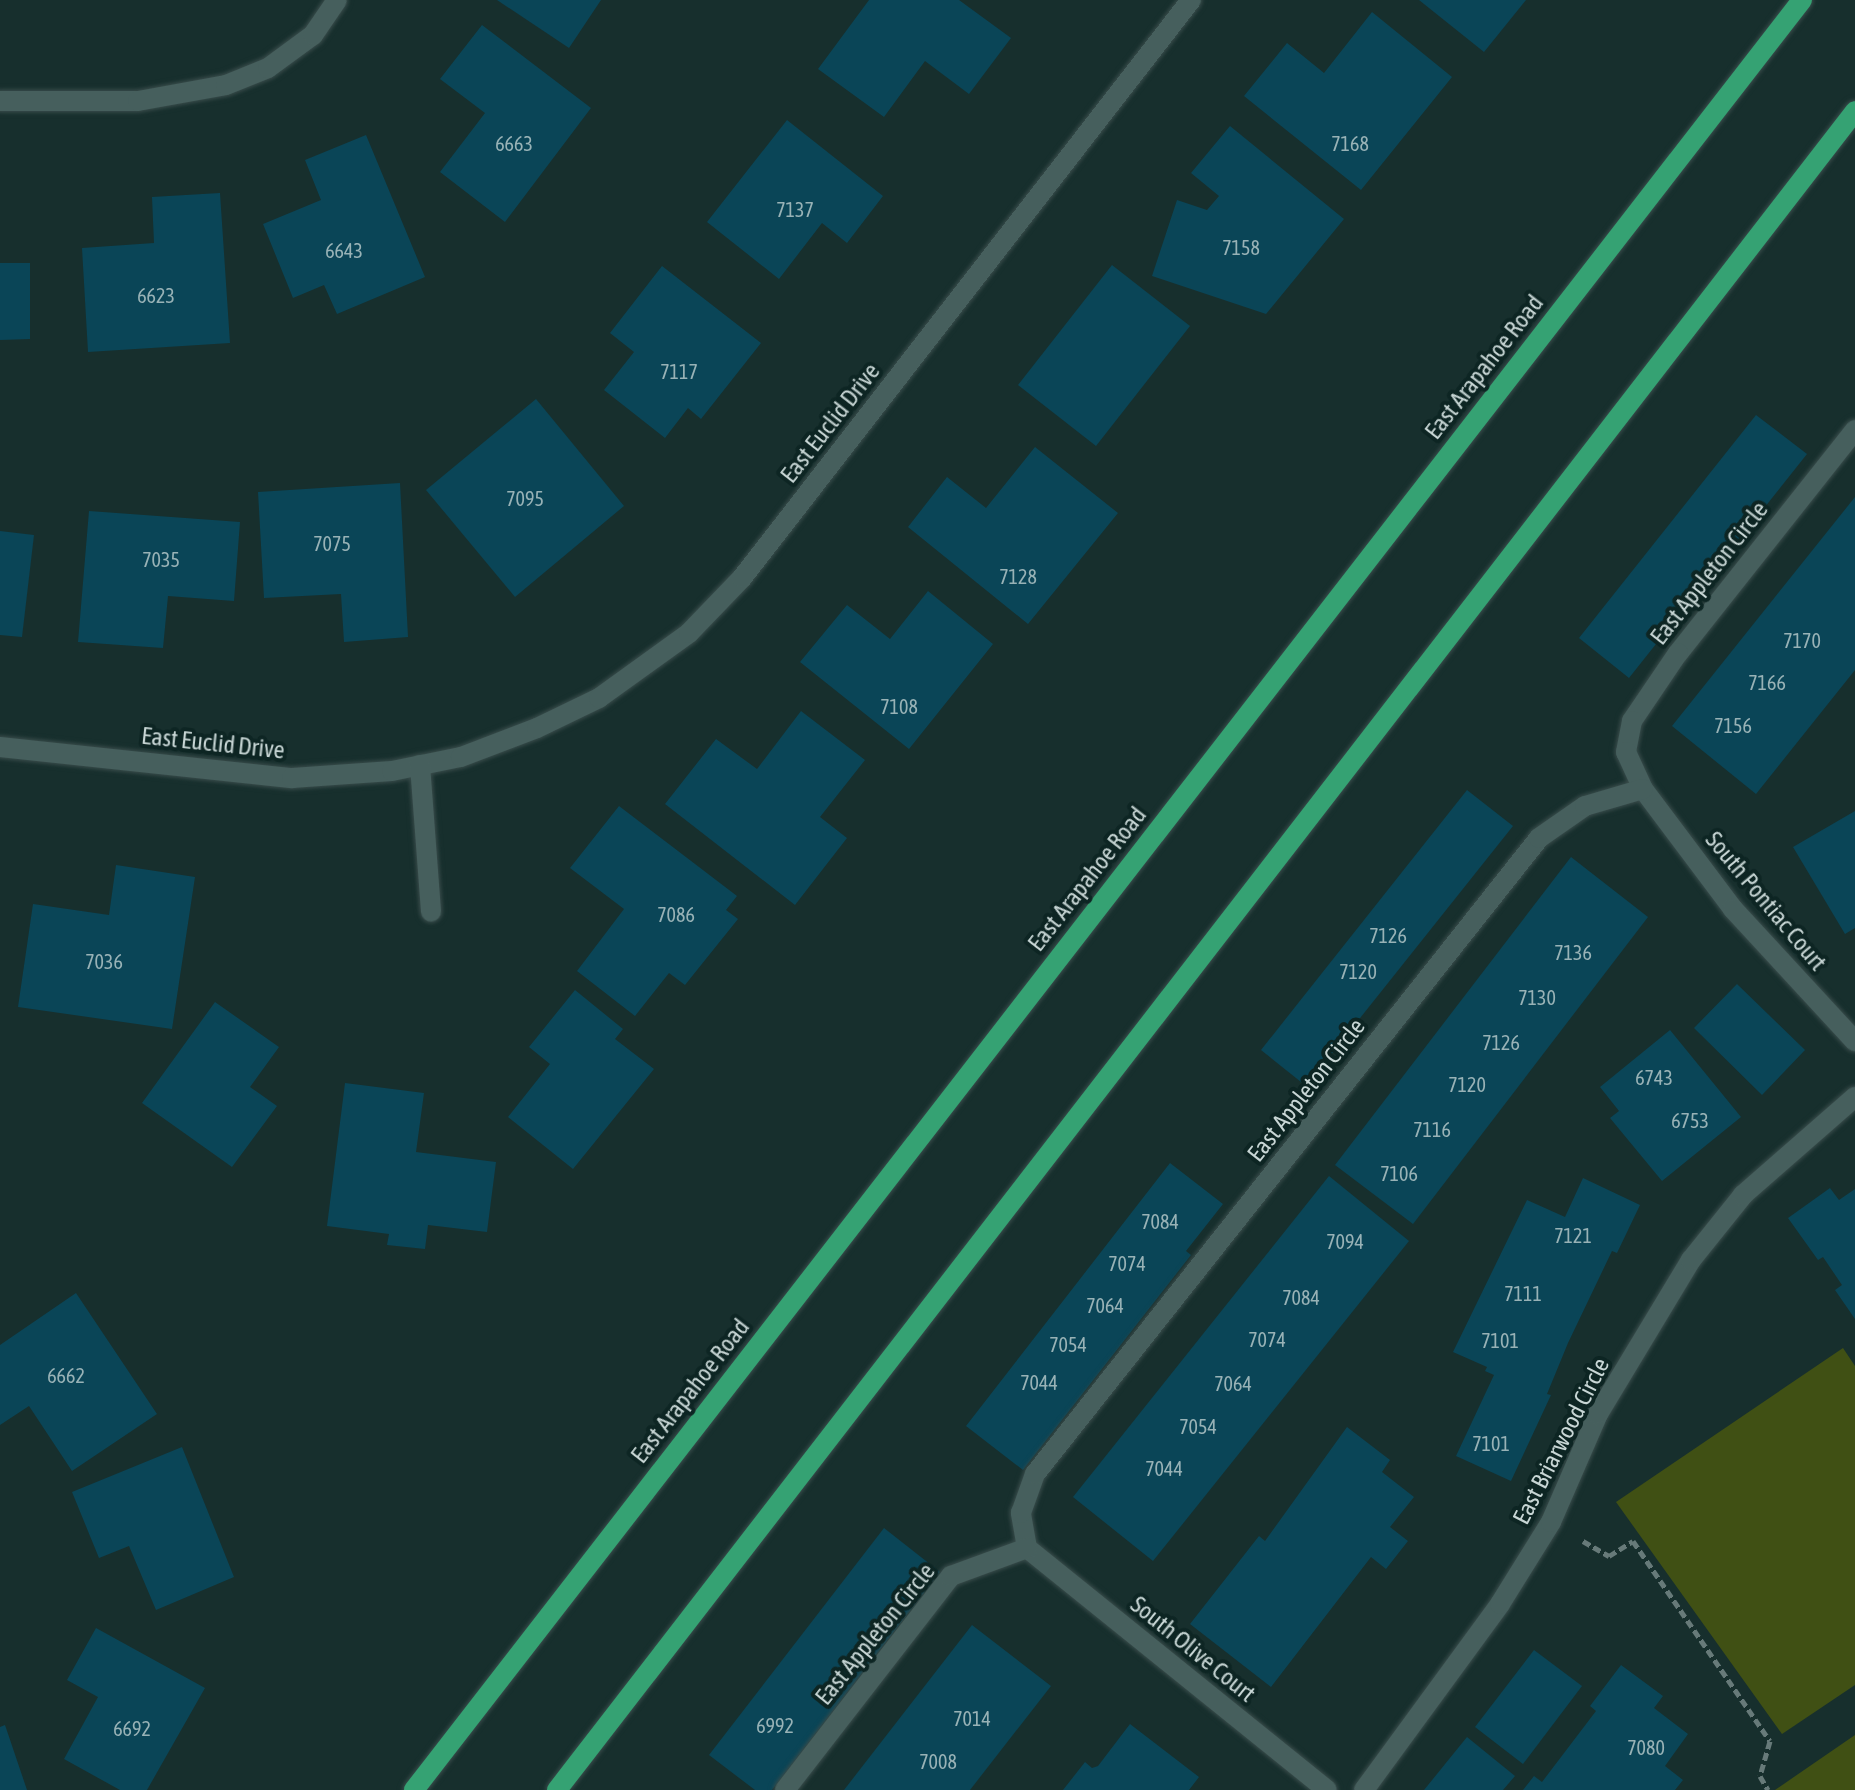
<!DOCTYPE html>
<html>
<head>
<meta charset="utf-8">
<style>
	body { margin:0 }
	#map { position:relative; width:1855px; height:1790px; overflow:hidden; background:#172f2d; font-family:"Asap Condensed",sans-serif }
	div>[style] { position:absolute }
	.green>* { inset:0; background:#405014 }
	.building>* { inset:0; background:#0a4557 }
	.path>* { height:5px; margin-top:-2.5px; transform-origin:0; background:repeating-linear-gradient(90deg,#677a79 0 8px,transparent 0 12px) }
	.roads { filter:drop-shadow(0 0 2px #394c4b) drop-shadow(0 0 2px #394c4b) }
	.minor>* { height:20px; margin:-10px; padding:0 10px; transform-origin:10px; border-radius:10px; background:#465f5d }
	.major>* { height:20px; margin:-10px; padding:0 10px; transform-origin:10px; border-radius:10px; background:#35a273 }
	span { translate:-50% -50%; white-space:nowrap; text-align:center; line-height:1.15; -webkit-text-stroke:8px #0d2523; paint-order:stroke }
	.number-label { font-size:20px; color:#98b2b6 }
	.number-label span { -webkit-text-stroke-width:0 }
	.street-label { font-size:24px; color:#c8d6d5 }
</style>
</head>
<body>
<div id="map">
	<div class="green">
		<div style="clip-path:polygon(1843px 1348px,1855px 1366px,1855px 1685px,1782px 1734px,1616px 1502px)"></div>
		<div style="clip-path:polygon(1855px 1735px,1855px 1790px,1775px 1790px)"></div>
	</div>
	<div class="building">
		<div style="clip-path:polygon(497px 0,601px 0,569px 48px)"></div>
		<div style="clip-path:polygon(869px 0,959px 0,1011px 38px,969px 94px,925px 61px,884px 117px,818px 69px)"></div>
		<div style="clip-path:polygon(1419px 0,1526px 0,1484px 52px)"></div>
		<div style="clip-path:polygon(1372px 12px,1452px 77px,1361px 190px,1244px 96px,1287px 43px,1324px 73px)"></div>
		<div style="clip-path:polygon(482px 25px,591px 108px,505px 222px,440px 172px,485px 113px,440px 79px)"></div>
		<div style="clip-path:polygon(787px 120px,883px 196px,847px 243px,822px 223px,779px 279px,707px 222px)"></div>
		<div style="clip-path:polygon(1230px 126px,1344px 219px,1266px 314px,1152px 276px,1177px 200px,1207px 210px,1219px 196px,1191px 173px)"></div>
		<div style="clip-path:polygon(366px 135px,425px 277px,337px 314px,324px 285px,293px 298px,263px 224px,321px 200px,305px 160px)"></div>
		<div style="clip-path:polygon(220px 193px,230px 343px,88px 352px,82px 248px,154px 243px,152px 197px)"></div>
		<div style="clip-path:polygon(0 263px,30px 263px,30px 339px,0 340px)"></div>
		<div style="clip-path:polygon(1112px 265px,1190px 326px,1096px 446px,1018px 385px)"></div>
		<div style="clip-path:polygon(662px 266px,761px 343px,701px 419px,688px 408px,665px 438px,604px 390px,634px 352px,610px 333px)"></div>
		<div style="clip-path:polygon(536px 399px,624px 506px,515px 597px,426px 490px)"></div>
		<div style="clip-path:polygon(1756px 415px,1807px 454px,1629px 678px,1579px 638px)"></div>
		<div style="clip-path:polygon(1035px 447px,1118px 513px,1028px 624px,908px 527px,947px 477px,986px 508px)"></div>
		<div style="clip-path:polygon(400px 483px,408px 637px,344px 642px,341px 594px,264px 598px,258px 492px)"></div>
		<div style="clip-path:polygon(1855px 497px,1855px 670px,1756px 794px,1672px 726px)"></div>
		<div style="clip-path:polygon(89px 511px,240px 522px,234px 601px,168px 596px,163px 648px,78px 642px)"></div>
		<div style="clip-path:polygon(0 531px,34px 535px,22px 637px,0 635px)"></div>
		<div style="clip-path:polygon(928px 591px,993px 644px,909px 749px,800px 662px,847px 605px,890px 639px)"></div>
		<div style="clip-path:polygon(801px 711px,865px 760px,820px 817px,847px 838px,795px 905px,665px 804px,716px 739px,757px 769px)"></div>
		<div style="clip-path:polygon(1467px 790px,1513px 826px,1306px 1086px,1261px 1050px)"></div>
		<div style="clip-path:polygon(619px 806px,737px 896px,726px 910px,738px 919px,685px 985px,669px 973px,635px 1016px,577px 971px,624px 909px,570px 868px)"></div>
		<div style="clip-path:polygon(1855px 811px,1855px 928px,1845px 934px,1793px 847px)"></div>
		<div style="clip-path:polygon(1571px 857px,1648px 917px,1413px 1224px,1335px 1165px)"></div>
		<div style="clip-path:polygon(116px 865px,195px 877px,172px 1029px,18px 1007px,33px 904px,109px 915px)"></div>
		<div style="clip-path:polygon(1737px 984px,1805px 1050px,1762px 1095px,1694px 1028px)"></div>
		<div style="clip-path:polygon(575px 990px,623px 1029px,615px 1039px,654px 1069px,573px 1169px,508px 1117px,550px 1064px,529px 1047px)"></div>
		<div style="clip-path:polygon(215px 1002px,279px 1047px,250px 1087px,277px 1106px,232px 1167px,142px 1103px)"></div>
		<div style="clip-path:polygon(1670px 1030px,1741px 1117px,1662px 1181px,1610px 1118px,1619px 1111px,1600px 1087px)"></div>
		<div style="clip-path:polygon(345px 1083px,424px 1093px,416px 1152px,496px 1162px,487px 1232px,428px 1225px,425px 1249px,387px 1245px,389px 1234px,327px 1226px)"></div>
		<div style="clip-path:polygon(1170px 1163px,1223px 1204px,1186px 1251px,1191px 1255px,1023px 1470px,966px 1426px)"></div>
		<div style="clip-path:polygon(1329px 1176px,1409px 1241px,1153px 1561px,1073px 1497px)"></div>
		<div style="clip-path:polygon(1583px 1178px,1640px 1205px,1617px 1253px,1612px 1251px,1568px 1343px,1547px 1394px,1551px 1395px,1511px 1481px,1456px 1456px,1494px 1375px,1485px 1371px,1487px 1367px,1453px 1352px,1527px 1200px,1565px 1217px)"></div>
		<div style="clip-path:polygon(1830px 1188px,1839px 1200px,1855px 1189px,1855px 1319px,1835px 1290px,1842px 1285px,1823px 1257px,1818px 1260px,1788px 1218px)"></div>
		<div style="clip-path:polygon(76px 1293px,157px 1414px,72px 1471px,29px 1406px,0 1425px,0 1345px)"></div>
		<div style="clip-path:polygon(1347px 1427px,1390px 1460px,1382px 1472px,1414px 1497px,1390px 1527px,1408px 1541px,1386px 1569px,1371px 1557px,1271px 1687px,1190px 1624px,1259px 1536px,1265px 1541px)"></div>
		<div style="clip-path:polygon(182px 1447px,234px 1577px,156px 1610px,129px 1546px,99px 1558px,72px 1492px)"></div>
		<div style="clip-path:polygon(884px 1528px,940px 1572px,772px 1790px,755px 1790px,709px 1755px)"></div>
		<div style="clip-path:polygon(972px 1625px,1051px 1686px,970px 1790px,844px 1790px)"></div>
		<div style="clip-path:polygon(96px 1628px,205px 1688px,147px 1790px,120px 1790px,64px 1759px,98px 1697px,67px 1680px)"></div>
		<div style="clip-path:polygon(1534px 1650px,1582px 1686px,1523px 1764px,1475px 1727px)"></div>
		<div style="clip-path:polygon(1621px 1665px,1663px 1696px,1654px 1708px,1688px 1734px,1665px 1766px,1683px 1780px,1675px 1790px,1523px 1790px,1534px 1776px,1542px 1782px,1596px 1711px,1590px 1706px)"></div>
		<div style="clip-path:polygon(1130px 1724px,1199px 1777px,1189px 1790px,1063px 1790px,1085px 1762px,1092px 1768px,1098px 1766px)"></div>
		<div style="clip-path:polygon(5px 1725px,27px 1790px,0 1790px,0 1727px)"></div>
		<div style="clip-path:polygon(1467px 1737px,1515px 1776px,1503px 1790px,1424px 1790px)"></div>
	</div>
	<div class="path">
		<div style="left:1583px;top:1541px;width:30px;rotate:30deg"></div>
		<div style="left:1609px;top:1556px;width:28px;rotate:-32deg"></div>
		<div style="left:1633px;top:1541px;width:242px;rotate:55.6deg"></div>
		<div style="left:1770px;top:1741px;width:36px;rotate:106deg"></div>
		<div style="left:1760px;top:1776px;width:16px;rotate:60deg"></div>
	</div>
	<div class="roads">
		<div class="minor">
			<div style="left:0;top:101px;width:138px"></div>
			<div style="left:138px;top:101px;width:89px;rotate:-10.3deg"></div>
			<div style="left:226px;top:85px;width:45px;rotate:-22deg"></div>
			<div style="left:268px;top:68px;width:56px;rotate:-36.3deg"></div>
			<div style="left:313px;top:35px;width:42px;rotate:-55.6deg"></div>
			<div style="left:1855px;top:430px;width:285px;rotate:128.4deg"></div>
			<div style="left:1678px;top:653px;width:82px;rotate:124.1deg"></div>
			<div style="left:1632px;top:721px;width:32px;rotate:101deg"></div>
			<div style="left:1626px;top:752px;width:41px;rotate:65.3deg"></div>
			<div style="left:1643px;top:789px;width:150px;rotate:53.1deg"></div>
			<div style="left:1733px;top:909px;width:180px;rotate:47.3deg"></div>
			<div style="left:0;top:747px;width:294px;rotate:6.1deg"></div>
			<div style="left:292px;top:778px;width:100px;rotate:-4deg"></div>
			<div style="left:392px;top:771px;width:70px;rotate:-11.5deg"></div>
			<div style="left:461px;top:757px;width:81px;rotate:-20.9deg"></div>
			<div style="left:537px;top:728px;width:69px;rotate:-25.8deg"></div>
			<div style="left:599px;top:698px;width:111px;rotate:-35.8deg"></div>
			<div style="left:689px;top:633px;width:76px;rotate:-46.1deg"></div>
			<div style="left:742px;top:578px;width:732px;rotate:-52.16deg"></div>
			<div style="left:420px;top:765px;width:147px;rotate:85.7deg"></div>
			<div style="left:1027px;top:1548px;width:36px;rotate:-100deg"></div>
			<div style="left:1021px;top:1513px;width:41px;rotate:-70.3deg"></div>
			<div style="left:1035px;top:1474px;width:811px;rotate:-51.6deg"></div>
			<div style="left:1539px;top:838px;width:56px;rotate:-34.8deg"></div>
			<div style="left:1585px;top:806px;width:60px;rotate:-16.3deg"></div>
			<div style="left:1027px;top:1548px;width:385px;rotate:38.9deg"></div>
			<div style="left:785px;top:1790px;width:271px;rotate:-52.2deg"></div>
			<div style="left:951px;top:1576px;width:81px;rotate:-20.2deg"></div>
			<div style="left:1364px;top:1790px;width:230px;rotate:-53.8deg"></div>
			<div style="left:1500px;top:1604px;width:97px;rotate:-58.1deg"></div>
			<div style="left:1551px;top:1522px;width:118px;rotate:-66.5deg"></div>
			<div style="left:1598px;top:1414px;width:180px;rotate:-58.9deg"></div>
			<div style="left:1691px;top:1260px;width:83px;rotate:-51.3deg"></div>
			<div style="left:1743px;top:1195px;width:149px;rotate:-41.2deg"></div>
		</div>
		<div class="major">
			<div style="left:414px;top:1790px;width:2265px;rotate:-52.21deg"></div>
			<div style="left:557px;top:1790px;width:2122px;rotate:-52.29deg"></div>
		</div>
	</div>
	<div class="number-label">
		<span style="left:514px;top:143px">6663</span>
		<span style="left:1350px;top:143px">7168</span>
		<span style="left:795px;top:209px">7137</span>
		<span style="left:1241px;top:247px">7158</span>
		<span style="left:344px;top:250px">6643</span>
		<span style="left:156px;top:295px">6623</span>
		<span style="left:679px;top:371px">7117</span>
		<span style="left:525px;top:498px">7095</span>
		<span style="left:332px;top:543px">7075</span>
		<span style="left:161px;top:559px">7035</span>
		<span style="left:1018px;top:576px">7128</span>
		<span style="left:1802px;top:640px">7170</span>
		<span style="left:1767px;top:682px">7166</span>
		<span style="left:899px;top:706px">7108</span>
		<span style="left:1733px;top:725px">7156</span>
		<span style="left:676px;top:914px">7086</span>
		<span style="left:1388px;top:935px">7126</span>
		<span style="left:1573px;top:952px">7136</span>
		<span style="left:104px;top:961px">7036</span>
		<span style="left:1358px;top:971px">7120</span>
		<span style="left:1537px;top:997px">7130</span>
		<span style="left:1501px;top:1042px">7126</span>
		<span style="left:1654px;top:1077px">6743</span>
		<span style="left:1467px;top:1084px">7120</span>
		<span style="left:1690px;top:1120px">6753</span>
		<span style="left:1432px;top:1129px">7116</span>
		<span style="left:1399px;top:1173px">7106</span>
		<span style="left:1160px;top:1221px">7084</span>
		<span style="left:1573px;top:1235px">7121</span>
		<span style="left:1345px;top:1241px">7094</span>
		<span style="left:1127px;top:1263px">7074</span>
		<span style="left:1523px;top:1293px">7111</span>
		<span style="left:1301px;top:1297px">7084</span>
		<span style="left:1105px;top:1305px">7064</span>
		<span style="left:1267px;top:1339px">7074</span>
		<span style="left:1500px;top:1340px">7101</span>
		<span style="left:1068px;top:1344px">7054</span>
		<span style="left:66px;top:1375px">6662</span>
		<span style="left:1039px;top:1382px">7044</span>
		<span style="left:1233px;top:1383px">7064</span>
		<span style="left:1198px;top:1426px">7054</span>
		<span style="left:1491px;top:1443px">7101</span>
		<span style="left:1164px;top:1468px">7044</span>
		<span style="left:972px;top:1718px">7014</span>
		<span style="left:775px;top:1725px">6992</span>
		<span style="left:132px;top:1728px">6692</span>
		<span style="left:1646px;top:1747px">7080</span>
		<span style="left:938px;top:1761px">7008</span>
	</div>
	<div class="street-label">
		<span style="left:1484px;top:367px;rotate:-52deg">East Arapahoe Road</span>
		<span style="left:830px;top:423px;rotate:-52deg">East Euclid Drive</span>
		<span style="left:1709px;top:573px;rotate:-52deg">East Appleton Circle</span>
		<span style="left:213px;top:743px;rotate:6deg">East Euclid Drive</span>
		<span style="left:1087px;top:879px;rotate:-52deg">East Arapahoe Road</span>
		<span style="left:1766px;top:901px;rotate:50deg">South Pontiac Court</span>
		<span style="left:1306px;top:1090px;rotate:-52deg">East Appleton Circle</span>
		<span style="left:690px;top:1391px;rotate:-52deg">East Arapahoe Road</span>
		<span style="left:1561px;top:1441px;rotate:-63deg">East Briarwood Circle</span>
		<span style="left:875px;top:1634px;rotate:-51deg">East Appleton Circle</span>
		<span style="left:1193px;top:1649px;rotate:39deg">South Olive Court</span>
	</div>
</div>
</body>
</html>
